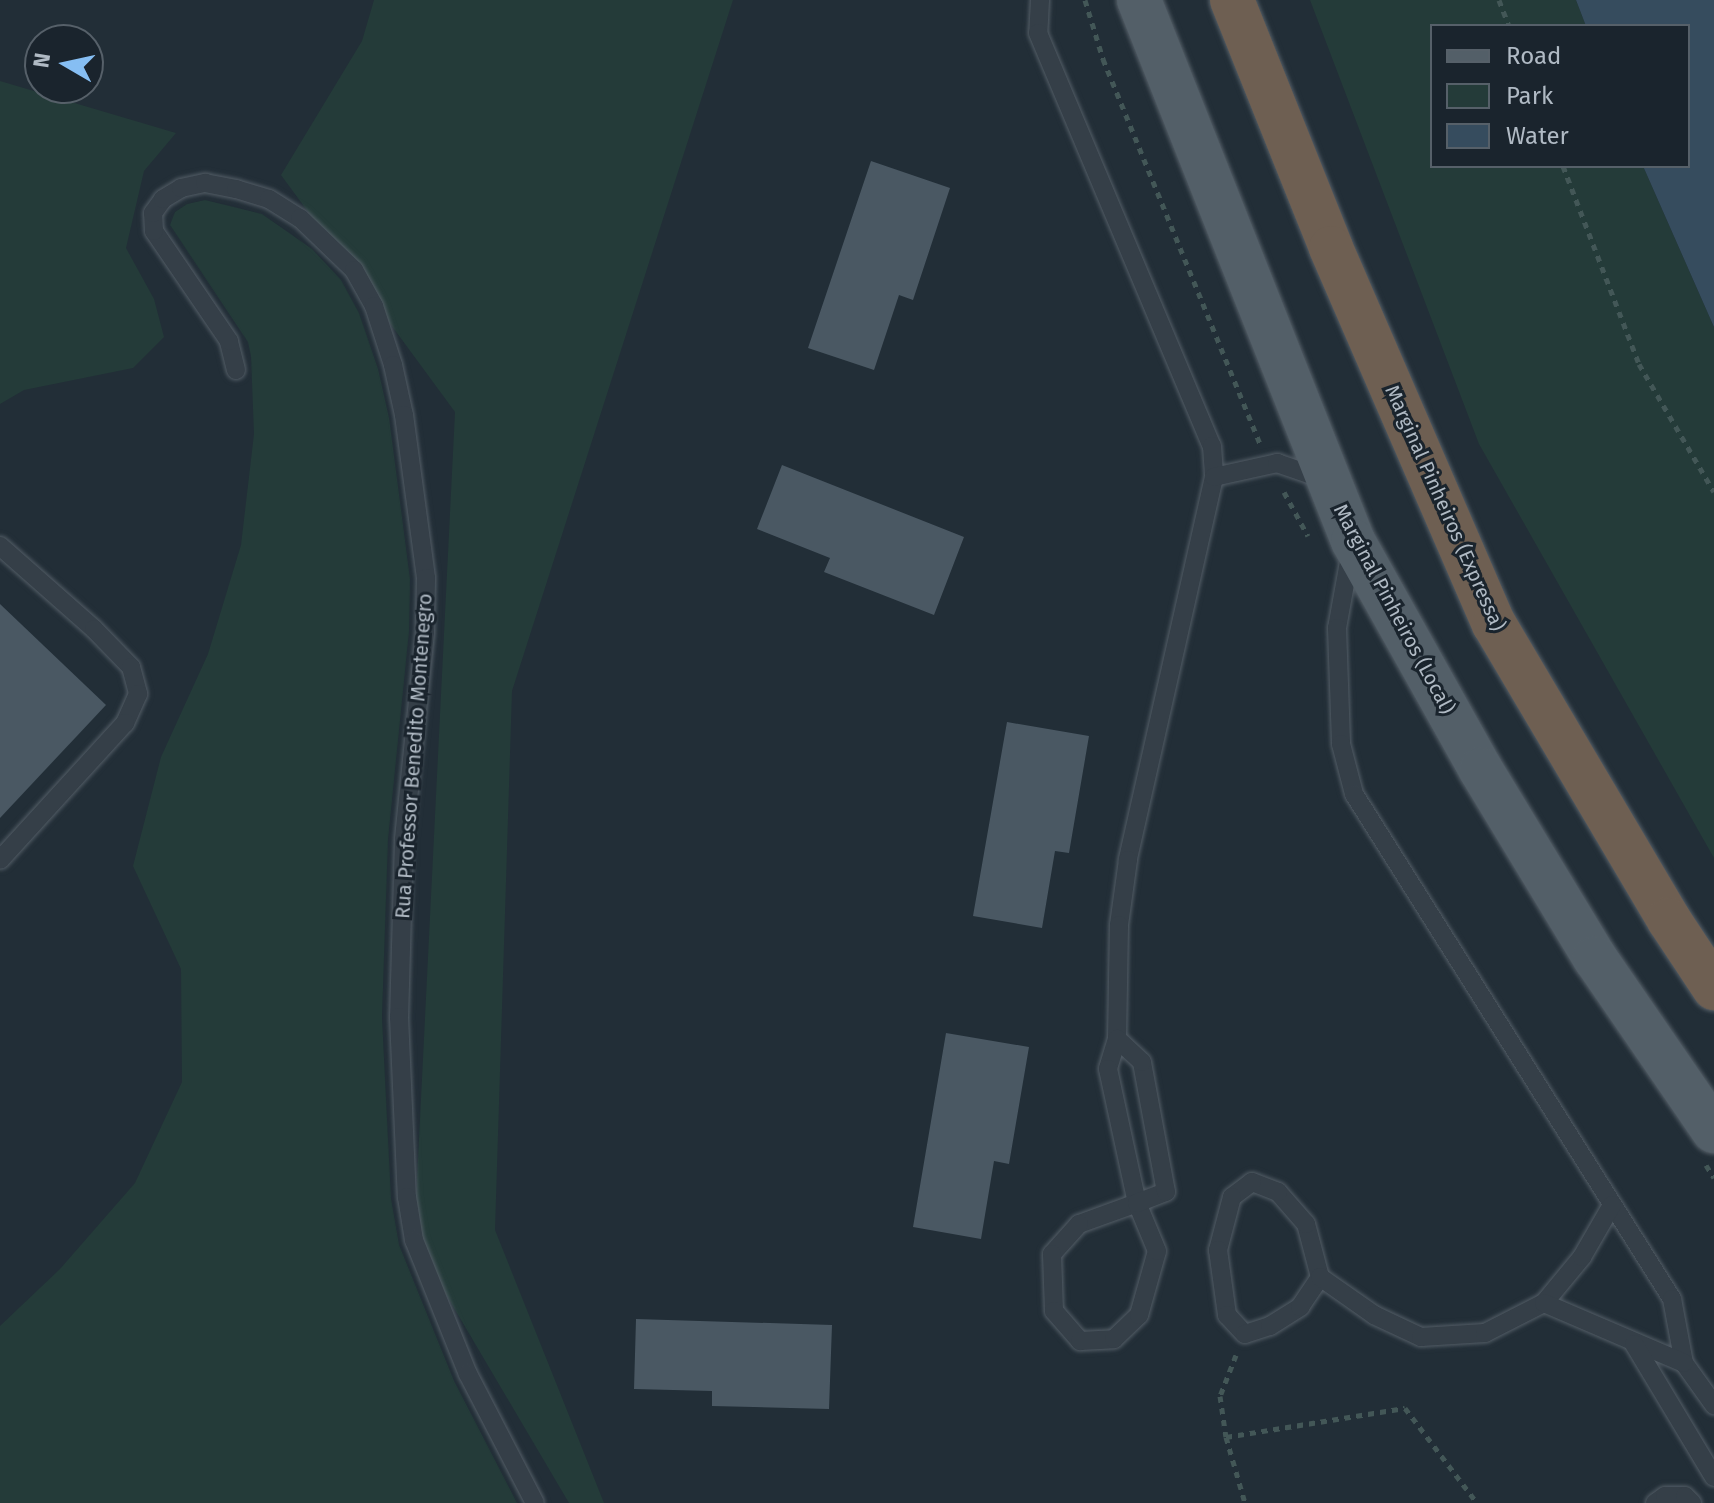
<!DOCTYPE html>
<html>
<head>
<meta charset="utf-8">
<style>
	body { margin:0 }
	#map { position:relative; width:1714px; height:1503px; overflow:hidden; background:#222e37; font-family:"Fira Sans",sans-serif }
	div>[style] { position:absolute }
	.green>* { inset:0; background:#243b39 }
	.water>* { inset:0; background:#364c5e }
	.building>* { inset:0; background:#4a5863 }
	.path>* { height:5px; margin-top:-2.5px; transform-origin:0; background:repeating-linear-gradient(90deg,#435757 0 6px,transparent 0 12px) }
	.roads { filter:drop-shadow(0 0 2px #535d66) drop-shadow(0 0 2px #535d66) }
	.lane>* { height:18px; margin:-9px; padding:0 9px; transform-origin:9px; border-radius:9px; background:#353f48 }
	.primary>* { height:44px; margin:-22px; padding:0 22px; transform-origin:22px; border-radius:22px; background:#535f68 }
	.highway>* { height:44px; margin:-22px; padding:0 22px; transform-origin:22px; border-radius:22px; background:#6e5f52 }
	span { translate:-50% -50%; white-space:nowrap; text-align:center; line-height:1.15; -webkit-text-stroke:6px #1a242d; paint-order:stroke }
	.street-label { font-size:20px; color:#b0bac4 }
	.legend { position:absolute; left:1430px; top:24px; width:260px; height:144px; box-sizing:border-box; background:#1a242d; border:2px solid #566069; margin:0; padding:10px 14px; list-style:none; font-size:24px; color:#b0bac4 }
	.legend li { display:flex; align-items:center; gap:16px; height:40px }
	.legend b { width:40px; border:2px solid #566069 }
	.north { position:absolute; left:24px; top:24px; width:80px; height:80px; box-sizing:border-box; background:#1a242d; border:2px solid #566069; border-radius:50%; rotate:279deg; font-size:22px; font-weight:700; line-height:32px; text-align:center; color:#b0bac4 }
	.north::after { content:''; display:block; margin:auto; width:28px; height:36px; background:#86bef3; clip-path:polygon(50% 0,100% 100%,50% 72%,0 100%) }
</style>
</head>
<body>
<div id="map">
	<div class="green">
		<div style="clip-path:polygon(374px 0,733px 0,512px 691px,495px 1230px,604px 1503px,569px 1503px,414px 1240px,455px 412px,281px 175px,362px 41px)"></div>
		<div style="clip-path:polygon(1310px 0,1576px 0,1586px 26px,1432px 26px,1432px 166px,1643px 166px,1714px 327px,1714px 858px,1479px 444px)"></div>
		<div style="clip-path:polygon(0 81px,176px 133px,144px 171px,126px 248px,154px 299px,164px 337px,133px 368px,24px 390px,0 404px)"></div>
		<div style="clip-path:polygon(205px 200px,262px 214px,312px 249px,341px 280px,359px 313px,378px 369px,389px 418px,410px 579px,409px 631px,388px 839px,382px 1017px,391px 1199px,399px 1245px,454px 1381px,517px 1503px,0 1503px,0 1326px,60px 1269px,135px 1183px,182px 1082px,181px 969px,133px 866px,161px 757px,208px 654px,241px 545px,254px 434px,251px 356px,248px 342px,170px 225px,175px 212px,187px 204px)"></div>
	</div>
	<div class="water">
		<div style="clip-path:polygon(1576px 0,1714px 0,1714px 327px,1643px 166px,1688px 166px,1688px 26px,1586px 26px)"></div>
	</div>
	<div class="building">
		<div style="clip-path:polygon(871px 161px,950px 188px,913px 300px,899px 295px,874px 370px,808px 348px)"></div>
		<div style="clip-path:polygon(782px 465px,964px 537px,934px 615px,824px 572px,830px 558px,757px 529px)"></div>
		<div style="clip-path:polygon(0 604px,106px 705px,0 818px)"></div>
		<div style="clip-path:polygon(1007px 722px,1089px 736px,1069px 853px,1055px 851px,1042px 928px,973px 916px)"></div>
		<div style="clip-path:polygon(946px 1033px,1029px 1047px,1009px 1164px,994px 1161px,981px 1239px,913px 1227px)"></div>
		<div style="clip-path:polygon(636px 1319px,832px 1325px,829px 1409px,712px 1406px,712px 1391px,634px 1389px)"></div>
	</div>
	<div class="path">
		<div style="left:1085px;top:0;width:62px;rotate:73deg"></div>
		<div style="left:1103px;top:59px;width:416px;rotate:67.8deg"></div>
		<div style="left:1499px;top:0;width:28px;rotate:69deg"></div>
		<div style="left:1563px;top:166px;width:212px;rotate:69deg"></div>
		<div style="left:1639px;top:364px;width:148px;rotate:59.6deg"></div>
		<div style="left:1284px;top:492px;width:50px;rotate:61.4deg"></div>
		<div style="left:1706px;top:1165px;width:15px;rotate:58deg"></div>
		<div style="left:1236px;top:1355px;width:44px;rotate:111.3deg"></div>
		<div style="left:1220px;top:1396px;width:41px;rotate:81.7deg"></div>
		<div style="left:1226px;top:1437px;width:181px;rotate:-9.2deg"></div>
		<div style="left:1405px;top:1408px;width:119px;rotate:52.8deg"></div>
		<div style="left:1226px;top:1437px;width:69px;rotate:73.9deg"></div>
	</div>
	<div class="roads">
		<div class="lane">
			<div style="left:1040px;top:0;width:33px;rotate:93deg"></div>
			<div style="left:1038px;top:33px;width:448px;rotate:67.2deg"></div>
			<div style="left:1212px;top:446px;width:31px;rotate:86deg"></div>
			<div style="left:1214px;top:477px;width:393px;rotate:102.7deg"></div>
			<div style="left:1128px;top:860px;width:66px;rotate:97.9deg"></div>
			<div style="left:1119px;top:925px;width:114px;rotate:91deg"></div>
			<div style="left:1117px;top:1039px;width:31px;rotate:107deg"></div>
			<div style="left:1108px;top:1069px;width:137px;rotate:77.8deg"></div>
			<div style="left:1137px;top:1203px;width:62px;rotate:160.1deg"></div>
			<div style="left:1079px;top:1224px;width:40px;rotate:132deg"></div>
			<div style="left:1052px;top:1254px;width:57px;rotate:88deg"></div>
			<div style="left:1054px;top:1311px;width:40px;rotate:49deg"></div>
			<div style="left:1080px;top:1341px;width:34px;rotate:-3deg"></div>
			<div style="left:1114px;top:1339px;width:35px;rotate:-44deg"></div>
			<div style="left:1139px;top:1315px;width:66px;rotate:-74.3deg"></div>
			<div style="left:1157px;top:1251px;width:52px;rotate:-112.6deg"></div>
			<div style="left:1137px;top:1203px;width:31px;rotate:-21deg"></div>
			<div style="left:1166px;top:1192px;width:132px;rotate:-100.5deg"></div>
			<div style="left:1142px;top:1062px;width:34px;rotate:-137deg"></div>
			<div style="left:236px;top:370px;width:30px;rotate:-104deg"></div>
			<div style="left:229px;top:341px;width:133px;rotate:-124.3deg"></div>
			<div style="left:154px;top:231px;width:18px;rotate:-93deg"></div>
			<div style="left:153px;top:213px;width:17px;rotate:-54deg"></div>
			<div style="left:163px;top:199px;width:21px;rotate:-31deg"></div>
			<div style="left:181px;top:188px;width:25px;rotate:-12deg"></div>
			<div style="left:205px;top:183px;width:32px;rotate:11deg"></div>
			<div style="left:236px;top:189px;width:34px;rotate:17deg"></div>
			<div style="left:269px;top:199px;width:36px;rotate:32deg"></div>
			<div style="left:300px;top:218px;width:75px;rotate:43.9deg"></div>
			<div style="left:354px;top:270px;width:41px;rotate:60.9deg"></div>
			<div style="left:374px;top:306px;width:62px;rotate:72.1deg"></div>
			<div style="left:393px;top:365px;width:51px;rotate:77.6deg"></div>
			<div style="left:404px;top:415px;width:164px;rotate:82.3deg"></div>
			<div style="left:426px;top:578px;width:54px;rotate:91.1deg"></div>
			<div style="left:425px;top:632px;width:209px;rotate:95.8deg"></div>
			<div style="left:404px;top:840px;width:177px;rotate:91.6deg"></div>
			<div style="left:399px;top:1017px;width:180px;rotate:87.5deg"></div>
			<div style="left:407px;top:1197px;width:44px;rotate:80.8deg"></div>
			<div style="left:414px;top:1240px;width:144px;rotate:68.1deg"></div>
			<div style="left:468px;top:1374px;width:145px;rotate:62.6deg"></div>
			<div style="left:1214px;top:477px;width:65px;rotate:-12.5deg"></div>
			<div style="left:1277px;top:463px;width:49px;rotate:19.2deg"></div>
			<div style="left:0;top:546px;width:125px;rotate:41.4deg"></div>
			<div style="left:94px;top:629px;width:53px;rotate:45.8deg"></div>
			<div style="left:131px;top:667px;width:28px;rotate:75deg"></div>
			<div style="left:138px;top:694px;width:32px;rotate:114deg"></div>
			<div style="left:125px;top:723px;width:185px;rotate:132.4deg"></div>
			<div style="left:1351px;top:551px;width:78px;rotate:100.3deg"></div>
			<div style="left:1337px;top:628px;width:116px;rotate:88deg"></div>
			<div style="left:1341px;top:744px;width:52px;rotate:75.4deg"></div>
			<div style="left:1354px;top:794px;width:597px;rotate:57.8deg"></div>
			<div style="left:1672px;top:1299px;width:65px;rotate:79.4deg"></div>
			<div style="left:1684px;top:1363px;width:52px;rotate:54.5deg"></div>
			<div style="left:1320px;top:1277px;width:55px;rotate:-104.8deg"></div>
			<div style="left:1306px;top:1224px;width:43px;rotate:-131.2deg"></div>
			<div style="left:1278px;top:1192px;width:28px;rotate:-159deg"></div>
			<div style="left:1252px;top:1182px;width:25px;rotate:143deg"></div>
			<div style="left:1232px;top:1197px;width:55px;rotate:104.8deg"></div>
			<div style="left:1218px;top:1250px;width:66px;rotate:82.1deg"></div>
			<div style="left:1227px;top:1315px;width:26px;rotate:47deg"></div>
			<div style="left:1245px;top:1334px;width:26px;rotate:-18deg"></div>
			<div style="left:1270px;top:1326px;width:36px;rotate:-32deg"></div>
			<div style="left:1300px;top:1307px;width:36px;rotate:-56deg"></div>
			<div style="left:1320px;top:1277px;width:66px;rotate:35.1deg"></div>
			<div style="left:1374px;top:1315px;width:52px;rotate:25.1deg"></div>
			<div style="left:1421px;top:1337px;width:64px;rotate:-3.6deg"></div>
			<div style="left:1485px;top:1333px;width:66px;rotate:-27deg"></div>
			<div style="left:1544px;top:1303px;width:60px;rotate:-50.4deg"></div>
			<div style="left:1582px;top:1257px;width:60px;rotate:-60deg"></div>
			<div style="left:1544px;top:1303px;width:152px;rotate:23.2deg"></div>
			<div style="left:1634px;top:1344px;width:155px;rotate:59deg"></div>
			<div style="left:1655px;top:1503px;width:12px;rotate:-35deg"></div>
			<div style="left:1665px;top:1496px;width:20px"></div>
			<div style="left:1685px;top:1496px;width:10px;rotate:45deg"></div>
		</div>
		<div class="primary">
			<div style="left:1139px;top:0;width:582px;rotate:68.42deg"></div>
			<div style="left:1353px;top:541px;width:262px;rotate:60.8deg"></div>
			<div style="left:1481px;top:770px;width:220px;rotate:58.8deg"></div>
			<div style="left:1595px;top:958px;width:210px;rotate:55.5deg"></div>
		</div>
		<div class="highway">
			<div style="left:1232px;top:0;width:267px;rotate:68.2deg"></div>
			<div style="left:1331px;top:248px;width:410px;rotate:66.6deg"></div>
			<div style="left:1494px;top:624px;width:344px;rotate:59.4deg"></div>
			<div style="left:1669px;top:920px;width:82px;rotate:56.5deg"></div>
		</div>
	</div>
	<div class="street-label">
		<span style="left:1445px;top:508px;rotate:66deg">Marginal Pinheiros (Expressa)</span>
		<span style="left:1394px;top:609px;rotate:62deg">Marginal Pinheiros (Local)</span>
		<span style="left:414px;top:756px;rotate:-86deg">Rua Professor Benedito Montenegro</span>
	</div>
	<ul class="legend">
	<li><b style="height:10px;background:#535f68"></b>Road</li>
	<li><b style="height:22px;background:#243b39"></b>Park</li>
	<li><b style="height:22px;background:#364c5e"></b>Water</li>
	</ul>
	<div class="north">N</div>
</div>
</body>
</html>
